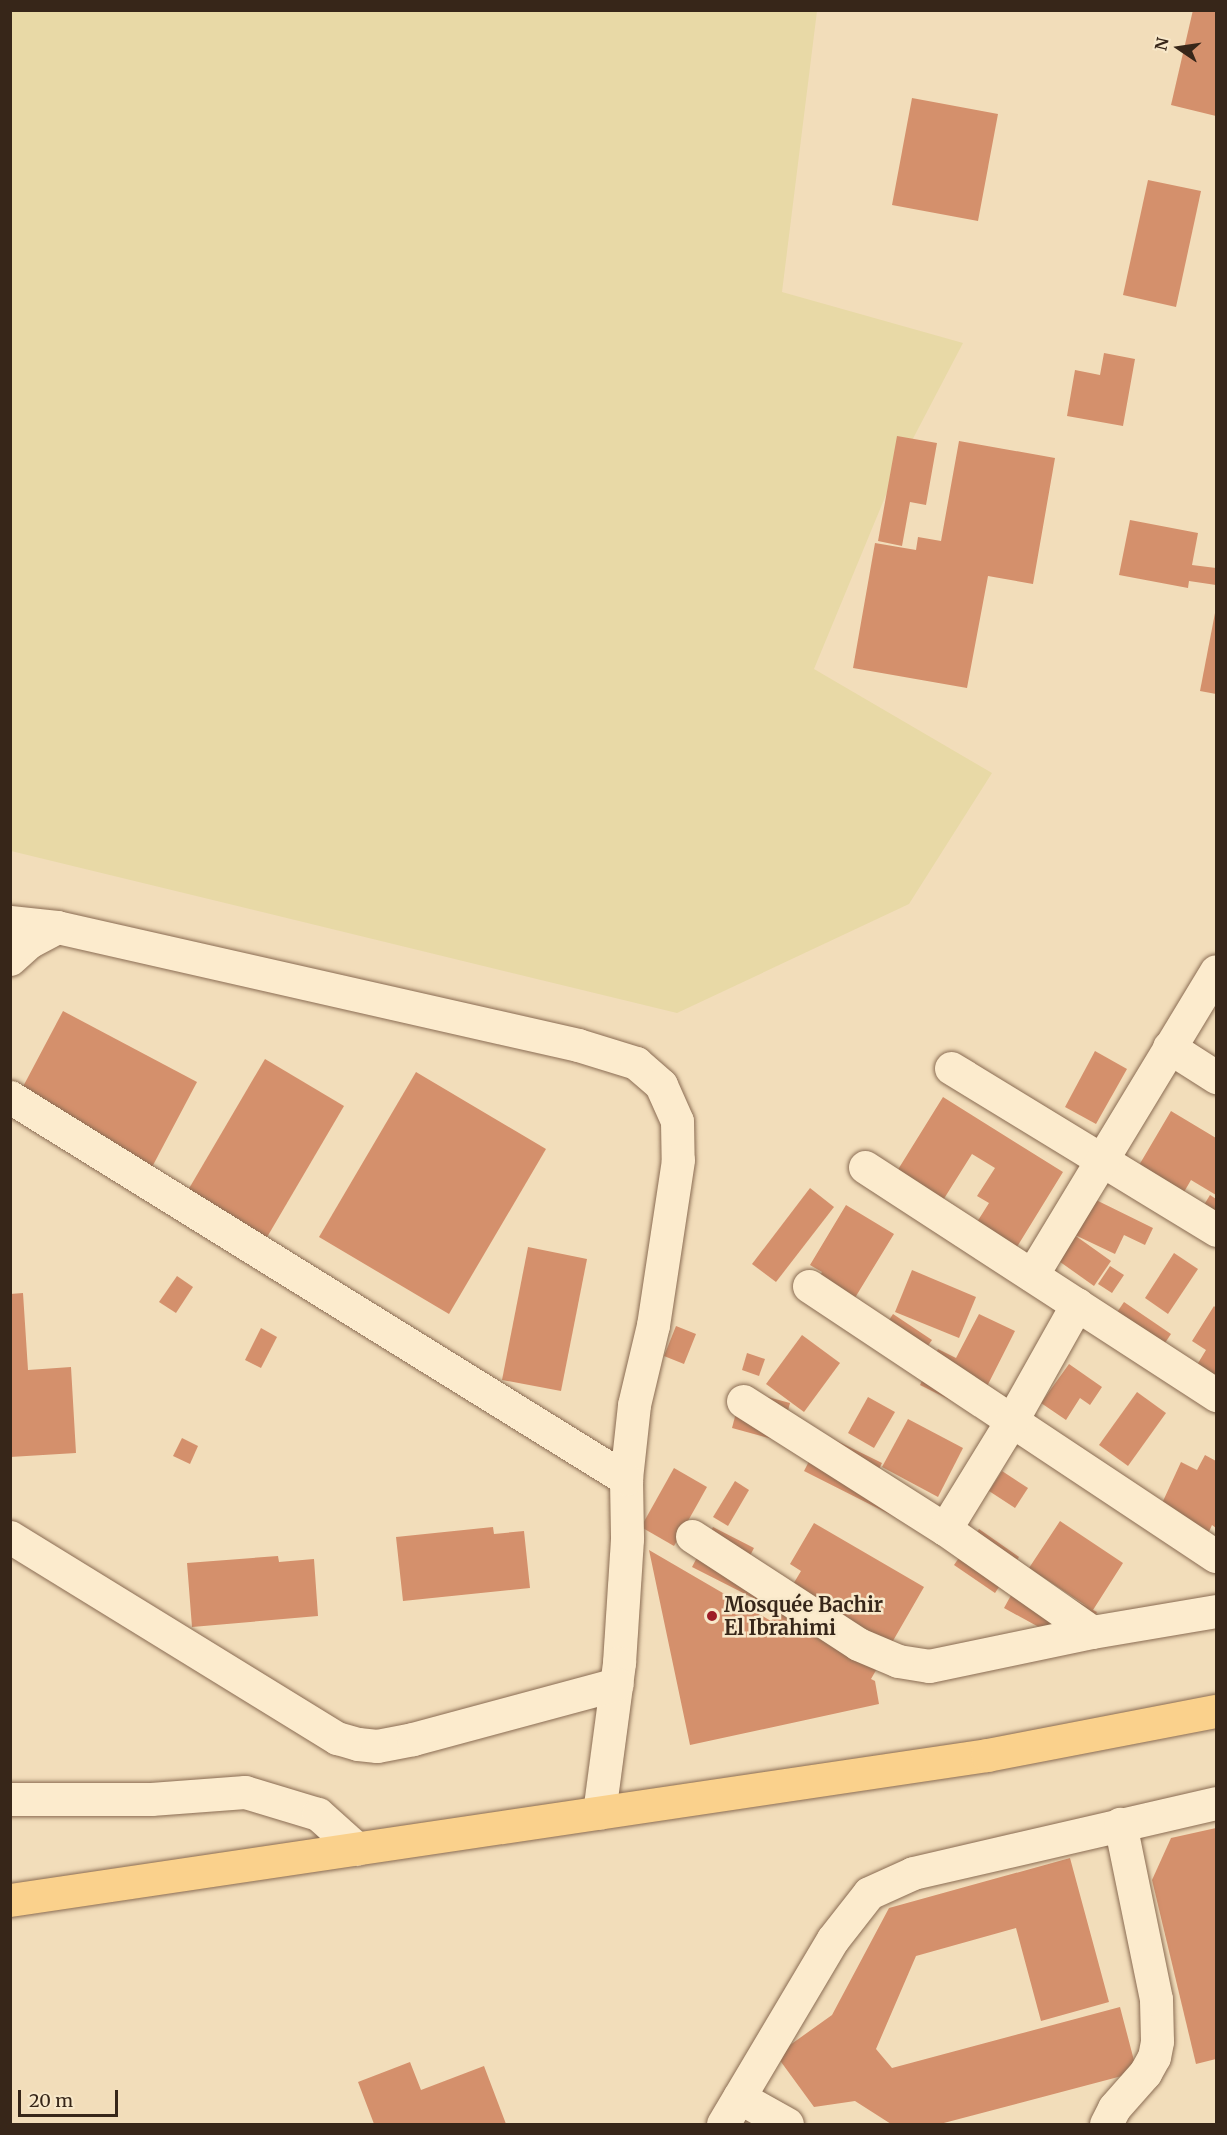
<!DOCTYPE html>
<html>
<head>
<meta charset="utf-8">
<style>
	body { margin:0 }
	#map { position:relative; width:1227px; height:2135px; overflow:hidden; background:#f2ddba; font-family:Merriweather,serif }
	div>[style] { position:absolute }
	.farmland>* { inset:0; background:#e8d9a6 }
	.building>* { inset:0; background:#d4906c }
	.roads { filter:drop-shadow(0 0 2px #8a6c53) drop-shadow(0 0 2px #8a6c53) }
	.minor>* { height:33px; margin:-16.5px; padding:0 16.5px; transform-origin:16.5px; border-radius:16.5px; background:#fcebcd }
	.major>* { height:33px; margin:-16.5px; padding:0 16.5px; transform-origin:16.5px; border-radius:16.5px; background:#fad18c }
	.dots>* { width:16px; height:16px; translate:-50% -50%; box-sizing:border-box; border:3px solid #f8e8ca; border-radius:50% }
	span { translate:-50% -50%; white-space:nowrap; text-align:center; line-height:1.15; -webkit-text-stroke:5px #f8e8ca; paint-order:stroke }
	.poi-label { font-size:20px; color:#372619; font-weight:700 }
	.left { translate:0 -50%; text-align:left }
	.frame { position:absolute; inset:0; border:12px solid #372619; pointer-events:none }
	.north { position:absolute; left:1149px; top:18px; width:60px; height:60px; -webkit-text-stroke:4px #f8e8ca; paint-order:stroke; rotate:283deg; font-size:16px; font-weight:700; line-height:24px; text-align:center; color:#372619 }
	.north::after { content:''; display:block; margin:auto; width:21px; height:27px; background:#372619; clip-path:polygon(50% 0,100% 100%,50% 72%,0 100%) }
	.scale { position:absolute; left:18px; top:2090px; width:100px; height:27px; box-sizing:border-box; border:3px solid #372619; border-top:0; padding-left:8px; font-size:18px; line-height:21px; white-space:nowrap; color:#372619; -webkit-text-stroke:4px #f8e8ca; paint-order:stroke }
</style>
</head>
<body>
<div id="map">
	<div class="farmland">
		<div style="clip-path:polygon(11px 11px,817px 11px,782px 292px,963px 343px,895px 473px,814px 669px,992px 773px,909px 904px,677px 1013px,11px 851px)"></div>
	</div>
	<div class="building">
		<div style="clip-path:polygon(1193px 10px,1216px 10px,1216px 116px,1171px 105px)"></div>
		<div style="clip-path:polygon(912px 98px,998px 114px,978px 221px,892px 205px)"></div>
		<div style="clip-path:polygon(1148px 180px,1201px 191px,1176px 307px,1123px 295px)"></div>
		<div style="clip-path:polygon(1104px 353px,1135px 359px,1123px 426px,1067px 416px,1075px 370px,1100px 375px)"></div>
		<div style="clip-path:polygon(897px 436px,937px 443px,926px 505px,910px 502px,902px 546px,878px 541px)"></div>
		<div style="clip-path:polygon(959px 441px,1055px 458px,1033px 584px,988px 576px,967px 688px,853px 668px,875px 543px,916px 550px,918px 537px,941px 541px)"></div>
		<div style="clip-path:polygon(1130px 520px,1198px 533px,1192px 565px,1216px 568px,1216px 585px,1189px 581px,1188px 588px,1119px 575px)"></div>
		<div style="clip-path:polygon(1215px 613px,1216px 613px,1216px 694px,1200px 691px)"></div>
		<div style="clip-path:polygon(63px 1011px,197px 1082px,151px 1169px,17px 1098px)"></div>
		<div style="clip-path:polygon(1095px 1051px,1127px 1069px,1096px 1124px,1065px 1107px)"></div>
		<div style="clip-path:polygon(265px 1059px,344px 1106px,263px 1244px,184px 1197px)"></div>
		<div style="clip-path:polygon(416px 1072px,546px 1149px,449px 1314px,319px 1237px)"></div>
		<div style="clip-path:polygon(943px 1097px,1063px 1172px,1007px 1263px,967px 1238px,989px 1203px,977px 1196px,995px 1168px,972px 1154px,935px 1213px,889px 1184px)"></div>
		<div style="clip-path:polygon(1171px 1111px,1216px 1138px,1216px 1195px,1191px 1180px,1170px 1216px,1125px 1189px)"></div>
		<div style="clip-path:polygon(810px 1188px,834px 1207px,776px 1282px,752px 1264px)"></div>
		<div style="clip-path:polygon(1210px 1195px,1216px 1199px,1216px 1237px,1193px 1223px)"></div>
		<div style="clip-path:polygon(1092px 1198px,1153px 1228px,1145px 1245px,1124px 1235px,1115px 1254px,1075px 1235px)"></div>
		<div style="clip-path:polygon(846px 1205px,894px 1234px,842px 1319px,807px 1297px,822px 1272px,810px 1265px)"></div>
		<div style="clip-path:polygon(1073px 1234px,1111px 1261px,1094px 1286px,1056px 1259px)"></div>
		<div style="clip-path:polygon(528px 1247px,587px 1259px,561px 1391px,502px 1380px)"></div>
		<div style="clip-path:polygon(1174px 1253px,1198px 1269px,1168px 1314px,1145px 1298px)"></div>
		<div style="clip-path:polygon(1110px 1266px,1124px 1275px,1112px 1293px,1098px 1284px)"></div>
		<div style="clip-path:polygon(912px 1270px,976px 1297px,959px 1338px,895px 1312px)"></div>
		<div style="clip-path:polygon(177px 1276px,193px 1287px,176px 1313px,159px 1302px)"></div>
		<div style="clip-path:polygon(23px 1293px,28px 1370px,71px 1367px,76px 1453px,10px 1457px,10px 1294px)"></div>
		<div style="clip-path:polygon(1124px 1302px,1171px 1334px,1150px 1365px,1103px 1333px)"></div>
		<div style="clip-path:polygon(1214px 1306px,1216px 1308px,1216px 1409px,1183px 1388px,1206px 1350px,1192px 1341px)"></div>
		<div style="clip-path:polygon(893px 1314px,932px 1340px,913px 1367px,875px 1342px)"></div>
		<div style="clip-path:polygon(979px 1314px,1015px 1331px,974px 1412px,920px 1385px,938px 1349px,956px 1358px)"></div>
		<div style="clip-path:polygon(676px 1326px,696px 1334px,684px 1364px,664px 1356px)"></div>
		<div style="clip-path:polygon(261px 1328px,277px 1337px,261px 1368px,245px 1360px)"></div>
		<div style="clip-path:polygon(802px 1335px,840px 1363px,804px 1412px,766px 1384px)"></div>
		<div style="clip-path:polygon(747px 1353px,765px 1359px,759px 1376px,742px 1370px)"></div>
		<div style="clip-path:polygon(1069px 1364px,1102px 1387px,1090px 1405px,1080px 1398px,1066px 1420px,1041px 1403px)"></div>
		<div style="clip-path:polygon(742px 1390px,790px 1403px,780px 1441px,732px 1428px)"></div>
		<div style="clip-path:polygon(1137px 1392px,1166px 1413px,1128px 1466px,1099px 1445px)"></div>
		<div style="clip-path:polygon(868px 1397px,895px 1412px,874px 1448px,848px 1433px)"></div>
		<div style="clip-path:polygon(908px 1419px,963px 1448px,938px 1497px,882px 1467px)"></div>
		<div style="clip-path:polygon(823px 1434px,882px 1463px,876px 1475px,899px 1519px,804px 1471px)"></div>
		<div style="clip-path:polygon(182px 1438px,198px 1446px,190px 1464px,173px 1456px)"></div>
		<div style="clip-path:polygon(1205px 1455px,1216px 1461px,1216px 1528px,1212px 1525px,1201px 1549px,1152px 1525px,1181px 1462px,1197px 1470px)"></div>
		<div style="clip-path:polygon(674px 1468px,707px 1487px,674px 1546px,641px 1527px)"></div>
		<div style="clip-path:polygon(1002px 1471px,1028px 1488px,1015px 1508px,989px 1491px)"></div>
		<div style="clip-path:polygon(735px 1481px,749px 1490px,728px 1526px,713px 1517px)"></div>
		<div style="clip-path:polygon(1060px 1521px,1123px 1563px,1093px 1610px,1097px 1612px,1077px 1648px,1004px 1608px,1024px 1572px,1088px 1607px,1029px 1568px)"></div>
		<div style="clip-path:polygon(814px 1523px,924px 1587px,871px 1679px,875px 1681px,879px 1704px,690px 1745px,649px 1550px,771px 1621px,801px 1571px,790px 1564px)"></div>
		<div style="clip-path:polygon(493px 1527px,494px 1534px,524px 1531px,530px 1588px,403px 1601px,396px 1537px)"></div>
		<div style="clip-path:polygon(713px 1527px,754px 1548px,741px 1573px,770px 1588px,763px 1603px,692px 1567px)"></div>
		<div style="clip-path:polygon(979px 1529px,1019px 1557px,995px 1593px,954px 1565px)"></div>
		<div style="clip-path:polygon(278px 1556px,279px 1562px,314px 1559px,318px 1616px,192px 1627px,187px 1563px)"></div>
		<div style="clip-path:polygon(1216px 1828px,1216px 2059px,1196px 2064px,1152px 1880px,1171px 1838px)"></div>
		<div style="clip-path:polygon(1070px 1858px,1109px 2002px,1041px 2021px,1016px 1928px,916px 1956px,876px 2049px,892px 2068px,1120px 2007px,1137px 2072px,940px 2124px,891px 2124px,855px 2101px,814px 2107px,776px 2055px,832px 2015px,889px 1908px)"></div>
		<div style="clip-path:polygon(410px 2062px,421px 2090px,484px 2066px,506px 2124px,374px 2124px,358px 2082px)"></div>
	</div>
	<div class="roads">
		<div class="minor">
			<div style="left:10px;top:922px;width:47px;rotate:6.1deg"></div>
			<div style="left:57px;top:927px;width:534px;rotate:12.76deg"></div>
			<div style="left:578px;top:1045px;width:61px;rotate:17.2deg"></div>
			<div style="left:636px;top:1063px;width:33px;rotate:41deg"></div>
			<div style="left:661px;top:1085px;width:39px;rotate:66deg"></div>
			<div style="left:677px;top:1121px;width:39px;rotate:89deg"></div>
			<div style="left:678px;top:1160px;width:167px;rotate:98.6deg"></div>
			<div style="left:653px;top:1325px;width:82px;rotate:103.4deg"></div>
			<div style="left:634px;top:1405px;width:74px;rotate:96.2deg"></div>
			<div style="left:626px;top:1479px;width:60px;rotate:89deg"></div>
			<div style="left:627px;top:1539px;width:124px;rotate:93.7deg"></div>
			<div style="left:619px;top:1663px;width:151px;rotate:97.6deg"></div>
			<div style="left:10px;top:959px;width:25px;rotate:-42deg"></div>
			<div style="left:29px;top:942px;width:32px;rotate:-28deg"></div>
			<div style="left:1169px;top:1047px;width:56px;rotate:32.6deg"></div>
			<div style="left:951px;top:1068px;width:311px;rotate:31.4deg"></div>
			<div style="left:10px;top:1097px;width:725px;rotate:31.8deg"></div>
			<div style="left:865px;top:1167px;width:419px;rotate:33deg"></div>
			<div style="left:1032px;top:1275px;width:355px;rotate:-58.8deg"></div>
			<div style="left:809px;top:1286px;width:488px;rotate:33.6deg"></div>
			<div style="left:743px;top:1401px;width:239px;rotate:32.4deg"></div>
			<div style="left:945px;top:1529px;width:179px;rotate:35deg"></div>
			<div style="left:945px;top:1529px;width:128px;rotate:-58.4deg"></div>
			<div style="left:1012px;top:1420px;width:133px;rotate:-60.7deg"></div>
			<div style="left:692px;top:1536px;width:198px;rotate:33deg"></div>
			<div style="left:858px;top:1644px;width:43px;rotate:23deg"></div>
			<div style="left:898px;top:1661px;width:31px;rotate:9deg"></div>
			<div style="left:929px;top:1666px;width:167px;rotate:-11.8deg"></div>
			<div style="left:1092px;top:1632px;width:126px;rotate:-9.6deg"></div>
			<div style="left:10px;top:1537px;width:384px;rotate:31.6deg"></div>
			<div style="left:337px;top:1738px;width:22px;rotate:16deg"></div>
			<div style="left:358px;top:1744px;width:19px;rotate:6deg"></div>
			<div style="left:377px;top:1746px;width:37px;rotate:-11deg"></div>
			<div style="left:413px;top:1739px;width:211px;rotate:-15.1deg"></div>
			<div style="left:10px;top:1799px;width:141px"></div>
			<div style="left:151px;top:1799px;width:94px;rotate:-4.3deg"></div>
			<div style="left:245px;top:1792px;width:76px;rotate:16.8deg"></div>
			<div style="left:318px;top:1814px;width:52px;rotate:41.9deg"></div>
			<div style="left:739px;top:2097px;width:55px;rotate:29.4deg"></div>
			<div style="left:723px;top:2124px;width:215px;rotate:-59.3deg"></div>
			<div style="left:833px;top:1939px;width:58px;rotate:-52deg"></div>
			<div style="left:869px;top:1893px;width:48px;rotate:-24.4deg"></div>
			<div style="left:913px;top:1873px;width:311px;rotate:-13deg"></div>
			<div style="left:1106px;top:2124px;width:18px;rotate:-63deg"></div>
			<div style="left:1114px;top:2108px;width:47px;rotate:-48.5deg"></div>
			<div style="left:1145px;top:2073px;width:18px;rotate:-61deg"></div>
			<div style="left:1154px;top:2057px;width:16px;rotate:-79deg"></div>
			<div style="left:1157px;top:2041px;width:42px;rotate:-91.4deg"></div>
			<div style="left:1156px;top:1999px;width:179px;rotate:-101.6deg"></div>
		</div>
		<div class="major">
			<div style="left:10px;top:1900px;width:988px;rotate:-8.44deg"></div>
			<div style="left:987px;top:1755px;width:233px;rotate:-10.9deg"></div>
		</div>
	</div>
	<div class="dots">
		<div style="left:712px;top:1616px;background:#9e1d27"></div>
	</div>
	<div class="poi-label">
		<span class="left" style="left:724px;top:1616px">Mosquée Bachir<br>El Ibrahimi</span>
	</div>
	<div class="frame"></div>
	<div class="north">N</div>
	<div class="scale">20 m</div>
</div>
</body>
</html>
